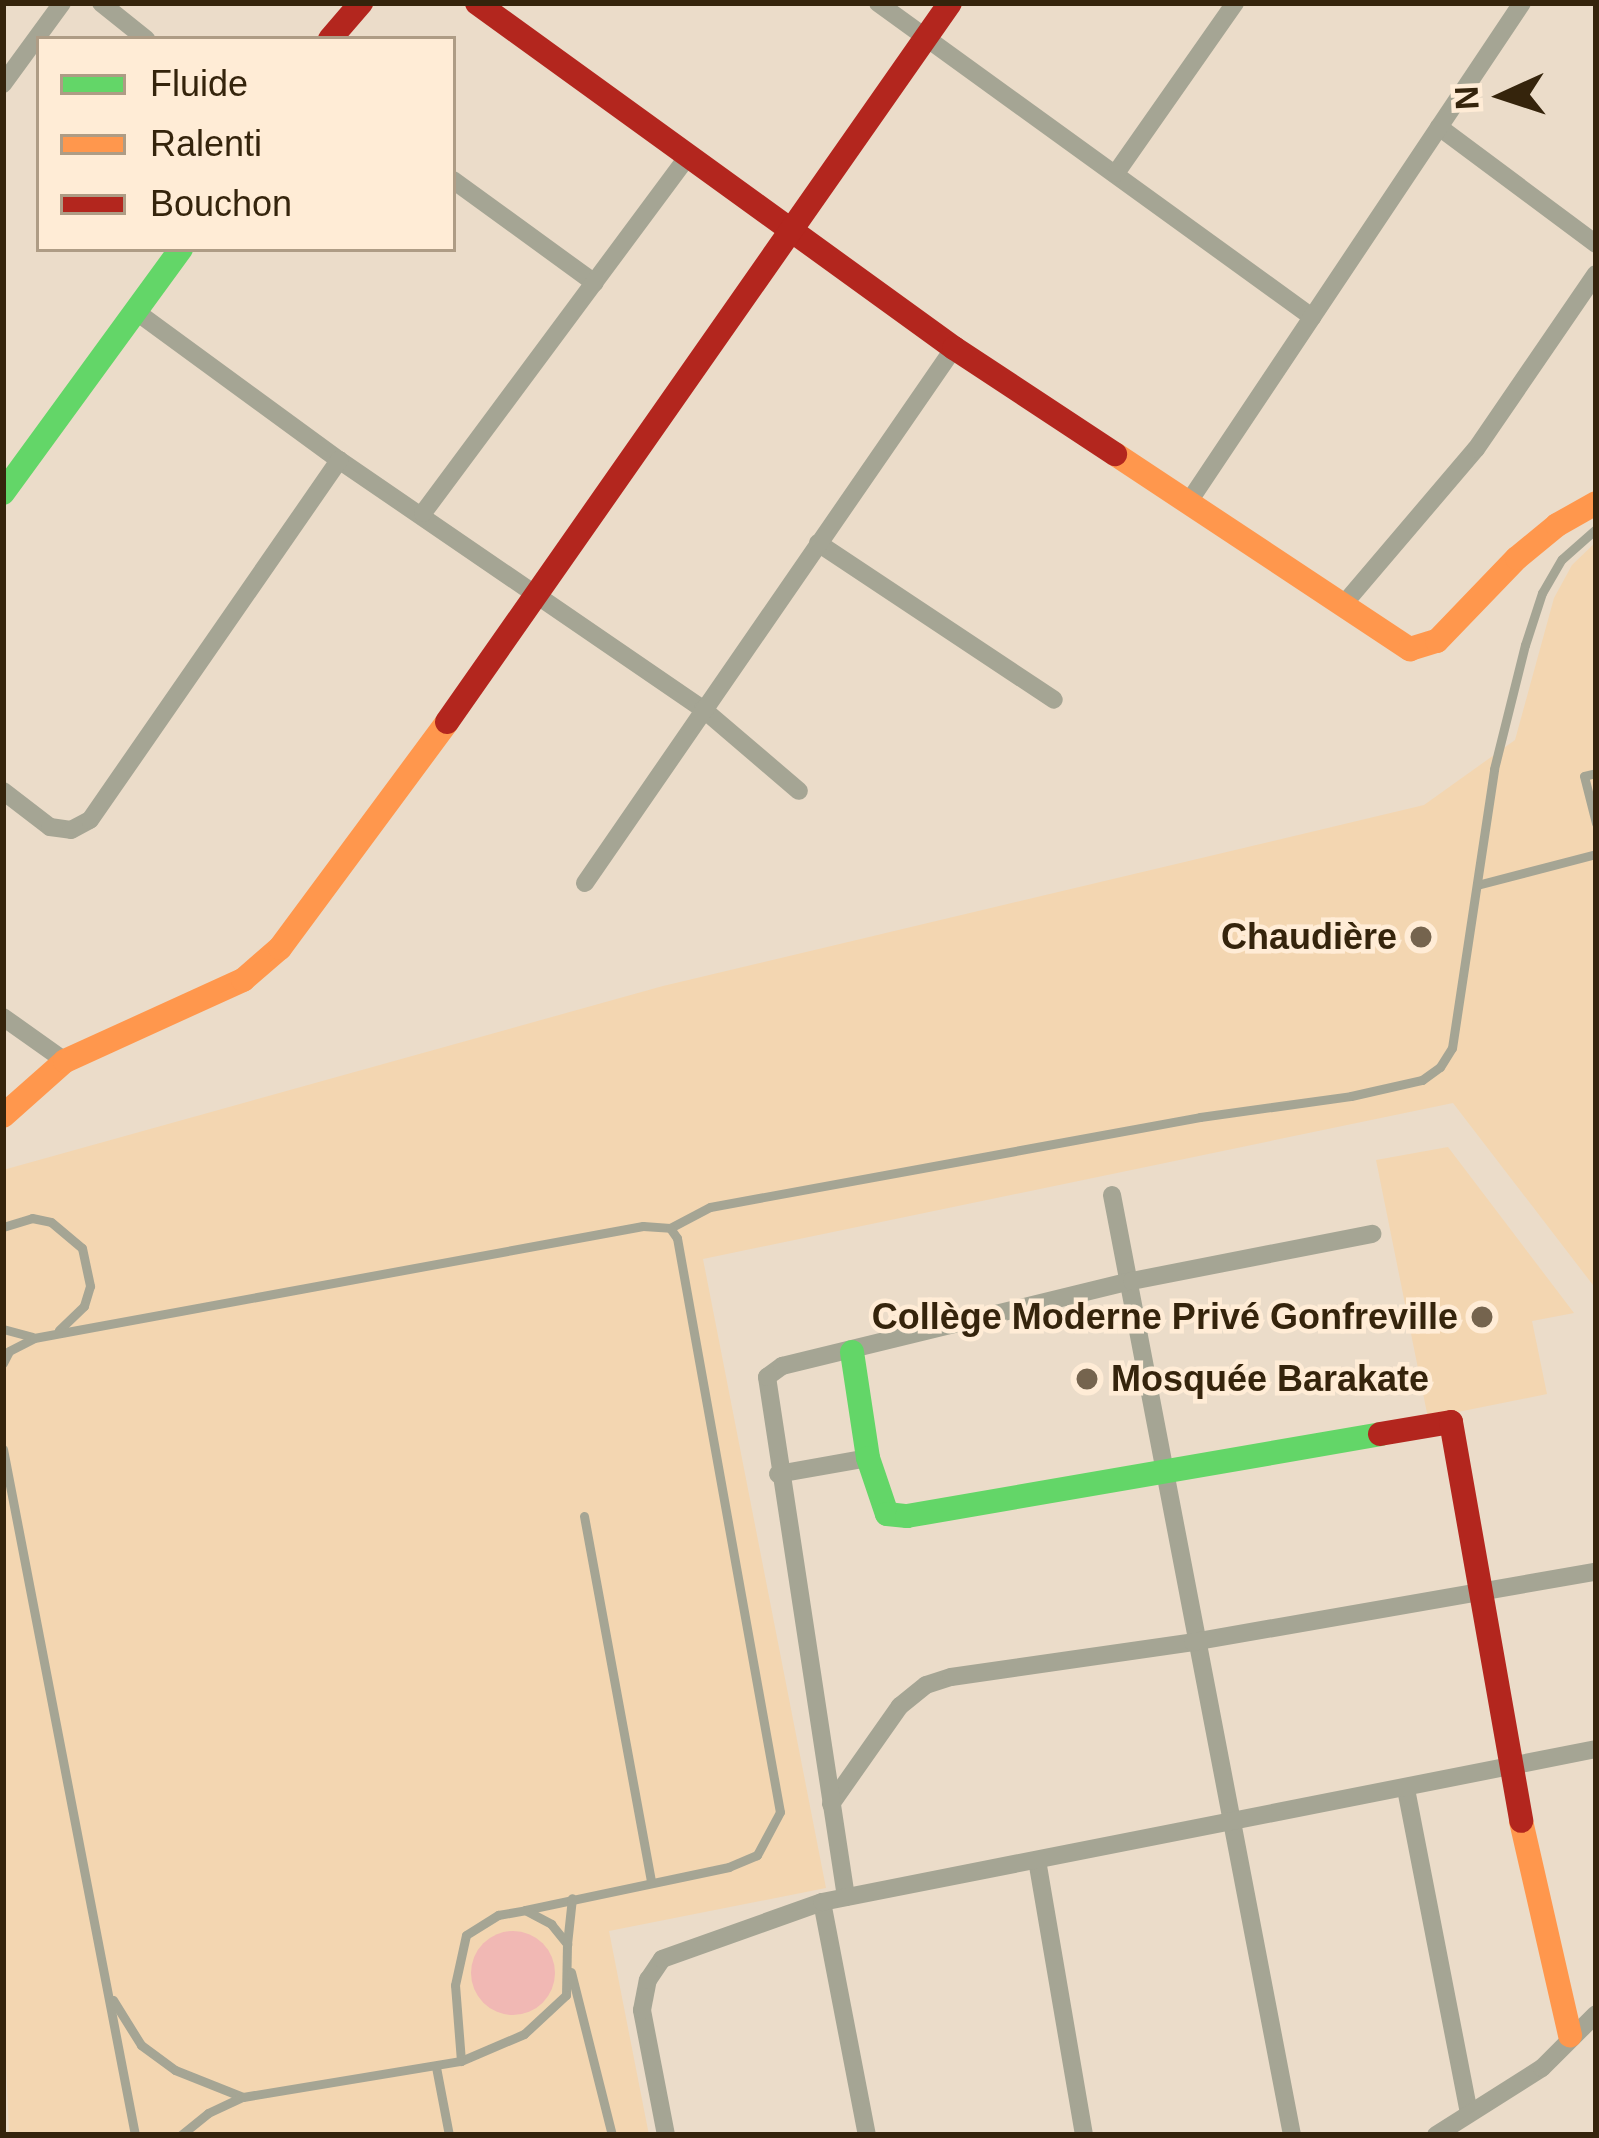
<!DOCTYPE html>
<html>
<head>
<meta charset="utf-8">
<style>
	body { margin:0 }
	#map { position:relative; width:1599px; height:2138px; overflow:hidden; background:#ebdcc9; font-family:Helvetica,sans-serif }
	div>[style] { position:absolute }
	.built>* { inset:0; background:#f3d6b1 }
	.green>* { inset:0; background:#f1b8b4 }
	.round { border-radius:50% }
	.lane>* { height:9px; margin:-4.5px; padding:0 4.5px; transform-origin:4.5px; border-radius:4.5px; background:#a5a594 }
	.street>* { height:18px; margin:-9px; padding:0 9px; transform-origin:9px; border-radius:9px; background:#a5a594 }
	.fast>* { height:24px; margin:-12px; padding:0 12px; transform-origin:12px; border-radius:12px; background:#63d668 }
	.slow>* { height:24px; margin:-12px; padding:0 12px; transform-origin:12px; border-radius:12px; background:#ff974d }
	.jam>* { height:24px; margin:-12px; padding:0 12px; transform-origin:12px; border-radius:12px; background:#b3261e }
	.dots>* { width:33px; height:33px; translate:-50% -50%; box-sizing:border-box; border:6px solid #ffecd6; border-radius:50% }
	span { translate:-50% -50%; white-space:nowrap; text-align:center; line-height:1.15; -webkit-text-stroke:9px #ffecd6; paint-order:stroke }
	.poi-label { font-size:36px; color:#35240c; font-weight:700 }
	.right { translate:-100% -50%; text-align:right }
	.left { translate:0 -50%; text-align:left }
	.frame { position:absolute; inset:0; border:6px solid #35240c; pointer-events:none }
	.legend { position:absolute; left:36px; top:36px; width:420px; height:216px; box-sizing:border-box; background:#ffecd6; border:3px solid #ae9c85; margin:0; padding:15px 21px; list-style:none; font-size:36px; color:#35240c }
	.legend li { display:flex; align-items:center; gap:24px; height:60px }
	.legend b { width:60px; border:3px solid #ae9c85 }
	.north { position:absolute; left:1443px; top:36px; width:120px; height:120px; -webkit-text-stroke:9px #ffecd6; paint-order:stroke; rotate:267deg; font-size:33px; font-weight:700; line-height:48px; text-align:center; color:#35240c }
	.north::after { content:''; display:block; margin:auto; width:42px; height:54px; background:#35240c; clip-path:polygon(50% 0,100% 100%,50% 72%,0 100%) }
</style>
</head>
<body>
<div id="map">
	<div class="built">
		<div style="clip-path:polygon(1596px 542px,1596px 1289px,1453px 1103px,703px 1259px,826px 1888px,609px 1931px,649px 2135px,9px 2135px,3px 1988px,3px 1170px,663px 986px,1424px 805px,1515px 740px,1554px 598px,1572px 565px)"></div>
		<div style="clip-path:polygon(1448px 1147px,1574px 1313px,1532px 1321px,1547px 1394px,1428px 1418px,1376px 1160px)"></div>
	</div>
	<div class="green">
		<div class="round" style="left:471px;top:1931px;width:84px;height:84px"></div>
	</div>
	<div class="lane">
		<div style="left:1596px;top:773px;width:12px;rotate:166deg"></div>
		<div style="left:1584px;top:776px;width:49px;rotate:75.7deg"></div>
		<div style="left:1477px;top:885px;width:123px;rotate:-14.6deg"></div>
		<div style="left:3px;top:1227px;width:30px;rotate:-17deg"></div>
		<div style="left:32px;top:1218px;width:19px;rotate:12deg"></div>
		<div style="left:51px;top:1222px;width:40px;rotate:40deg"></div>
		<div style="left:82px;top:1248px;width:39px;rotate:78deg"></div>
		<div style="left:90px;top:1286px;width:21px;rotate:107deg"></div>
		<div style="left:84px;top:1306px;width:35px;rotate:136deg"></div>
		<div style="left:670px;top:1228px;width:45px;rotate:-27.7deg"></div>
		<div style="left:710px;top:1207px;width:498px;rotate:-10.4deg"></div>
		<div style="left:1200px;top:1117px;width:152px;rotate:-7.9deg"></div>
		<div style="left:1351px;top:1096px;width:73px;rotate:-12.7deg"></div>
		<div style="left:1422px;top:1080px;width:22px;rotate:-36deg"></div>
		<div style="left:1440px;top:1067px;width:22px;rotate:-58deg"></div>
		<div style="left:1452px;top:1048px;width:282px;rotate:-81.4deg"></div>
		<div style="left:1494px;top:769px;width:128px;rotate:-76deg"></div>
		<div style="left:1525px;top:645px;width:55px;rotate:-71.9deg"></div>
		<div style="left:1542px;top:593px;width:39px;rotate:-60deg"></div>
		<div style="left:1562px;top:559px;width:45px;rotate:-41.4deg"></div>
		<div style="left:3px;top:1329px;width:30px;rotate:15deg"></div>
		<div style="left:3px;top:1363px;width:13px;rotate:-63deg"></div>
		<div style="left:9px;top:1351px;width:28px;rotate:-27deg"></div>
		<div style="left:34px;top:1338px;width:619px;rotate:-10.42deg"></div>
		<div style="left:643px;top:1226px;width:27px;rotate:4deg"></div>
		<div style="left:670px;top:1228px;width:12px;rotate:55deg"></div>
		<div style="left:677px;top:1238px;width:583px;rotate:79.83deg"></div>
		<div style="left:780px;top:1812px;width:49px;rotate:118.1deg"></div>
		<div style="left:757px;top:1855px;width:30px;rotate:157deg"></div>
		<div style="left:729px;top:1867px;width:208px;rotate:168.1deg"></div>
		<div style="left:3px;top:1449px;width:699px;rotate:79.11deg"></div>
		<div style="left:584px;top:1516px;width:371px;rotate:79.6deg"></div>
		<div style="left:525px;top:1910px;width:30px;rotate:28deg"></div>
		<div style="left:551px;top:1924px;width:26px;rotate:51deg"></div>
		<div style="left:567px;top:1944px;width:51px;rotate:91.1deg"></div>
		<div style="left:566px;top:1995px;width:57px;rotate:137.1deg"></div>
		<div style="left:524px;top:2034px;width:69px;rotate:156.8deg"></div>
		<div style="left:461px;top:2061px;width:76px;rotate:-94.5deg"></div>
		<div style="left:455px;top:1985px;width:51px;rotate:-77.6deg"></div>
		<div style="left:466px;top:1935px;width:38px;rotate:-32deg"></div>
		<div style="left:498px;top:1915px;width:27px;rotate:-10deg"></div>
		<div style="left:567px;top:1944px;width:46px;rotate:-83.8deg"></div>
		<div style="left:571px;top:1972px;width:168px;rotate:75.9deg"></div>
		<div style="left:113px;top:2000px;width:53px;rotate:58.1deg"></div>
		<div style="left:141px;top:2045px;width:42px;rotate:36.3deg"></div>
		<div style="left:175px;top:2070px;width:73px;rotate:21.7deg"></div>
		<div style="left:436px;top:2067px;width:69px;rotate:79.2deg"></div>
		<div style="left:181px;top:2135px;width:35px;rotate:-39deg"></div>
		<div style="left:208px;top:2113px;width:38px;rotate:-25deg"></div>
		<div style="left:243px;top:2097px;width:221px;rotate:-9.4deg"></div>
	</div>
	<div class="street">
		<div style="left:101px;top:3px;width:58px;rotate:38.7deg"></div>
		<div style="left:878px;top:3px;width:536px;rotate:35.89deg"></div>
		<div style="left:3px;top:84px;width:100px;rotate:-53.9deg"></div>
		<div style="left:1439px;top:127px;width:196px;rotate:36.7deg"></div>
		<div style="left:1116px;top:173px;width:208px;rotate:-55deg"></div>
		<div style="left:453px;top:180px;width:175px;rotate:36deg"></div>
		<div style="left:138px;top:313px;width:249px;rotate:36.2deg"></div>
		<div style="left:339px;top:460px;width:441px;rotate:34.4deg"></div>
		<div style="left:703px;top:709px;width:126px;rotate:40.5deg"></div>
		<div style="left:1188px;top:503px;width:601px;rotate:-56.26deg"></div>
		<div style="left:423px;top:513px;width:446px;rotate:-53.4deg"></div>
		<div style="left:818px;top:543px;width:283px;rotate:33.6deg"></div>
		<div style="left:1343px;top:605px;width:205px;rotate:-49.6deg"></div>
		<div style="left:1476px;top:449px;width:212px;rotate:-55.6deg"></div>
		<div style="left:3px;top:791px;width:59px;rotate:37.5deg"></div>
		<div style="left:50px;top:827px;width:21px;rotate:8deg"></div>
		<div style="left:71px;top:830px;width:21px;rotate:-28deg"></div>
		<div style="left:90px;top:820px;width:438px;rotate:-55.3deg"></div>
		<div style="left:585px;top:883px;width:650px;rotate:-55.41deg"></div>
		<div style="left:3px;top:1017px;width:76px;rotate:35.4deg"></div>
		<div style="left:1112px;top:1195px;width:957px;rotate:79.16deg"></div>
		<div style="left:778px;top:1474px;width:91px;rotate:-10.1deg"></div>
		<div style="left:1406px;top:1789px;width:330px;rotate:79deg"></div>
		<div style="left:831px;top:1804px;width:120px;rotate:-54.9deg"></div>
		<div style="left:900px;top:1706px;width:33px;rotate:-39deg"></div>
		<div style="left:926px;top:1685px;width:26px;rotate:-18deg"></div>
		<div style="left:951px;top:1677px;width:245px;rotate:-8.2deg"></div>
		<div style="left:1193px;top:1642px;width:409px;rotate:-9.9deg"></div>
		<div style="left:1037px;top:1860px;width:279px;rotate:80.3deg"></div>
		<div style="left:846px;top:1897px;width:526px;rotate:-98.64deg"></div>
		<div style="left:767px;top:1377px;width:19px;rotate:-36deg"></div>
		<div style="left:782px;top:1366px;width:360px;rotate:-13.7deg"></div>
		<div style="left:1132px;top:1281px;width:245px;rotate:-11.1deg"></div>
		<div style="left:822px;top:1902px;width:237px;rotate:79.1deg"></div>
		<div style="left:666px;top:2135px;width:127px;rotate:-100.9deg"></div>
		<div style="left:642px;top:2010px;width:31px;rotate:-79deg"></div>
		<div style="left:648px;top:1980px;width:25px;rotate:-56deg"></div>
		<div style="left:662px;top:1959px;width:170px;rotate:-19.6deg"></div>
		<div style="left:822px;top:1902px;width:789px;rotate:-11.18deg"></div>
		<div style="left:1436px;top:2135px;width:125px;rotate:-32.3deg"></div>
		<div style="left:1542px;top:2068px;width:76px;rotate:-45deg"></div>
	</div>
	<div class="fast">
		<div style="left:3px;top:493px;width:302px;rotate:-53.9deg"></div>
		<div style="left:852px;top:1352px;width:107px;rotate:81.4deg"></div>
		<div style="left:868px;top:1458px;width:59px;rotate:71.3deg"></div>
		<div style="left:887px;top:1514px;width:20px;rotate:6deg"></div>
		<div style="left:907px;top:1516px;width:480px;rotate:-9.8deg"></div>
	</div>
	<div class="slow">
		<div style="left:1115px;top:454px;width:354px;rotate:33.5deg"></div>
		<div style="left:1410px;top:649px;width:28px;rotate:-17deg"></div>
		<div style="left:1437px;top:641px;width:115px;rotate:-46.1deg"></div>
		<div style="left:1517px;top:558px;width:52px;rotate:-39.5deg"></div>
		<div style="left:1557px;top:525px;width:45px;rotate:-29.4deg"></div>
		<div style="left:3px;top:1116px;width:83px;rotate:-41.6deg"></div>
		<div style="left:65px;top:1061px;width:196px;rotate:-24.5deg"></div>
		<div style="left:243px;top:980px;width:49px;rotate:-40.9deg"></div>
		<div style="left:280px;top:948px;width:281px;rotate:-53.5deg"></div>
		<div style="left:1521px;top:1821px;width:220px;rotate:77.1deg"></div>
	</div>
	<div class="jam">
		<div style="left:477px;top:3px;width:589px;rotate:35.88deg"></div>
		<div style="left:954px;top:348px;width:193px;rotate:33.4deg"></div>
		<div style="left:330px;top:39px;width:48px;rotate:-49.3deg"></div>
		<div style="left:447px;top:722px;width:877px;rotate:-55.02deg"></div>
		<div style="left:1380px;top:1434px;width:72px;rotate:-9.6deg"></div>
		<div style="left:1451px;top:1422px;width:405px;rotate:80deg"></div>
	</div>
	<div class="dots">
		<div style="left:1421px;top:937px;background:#75644e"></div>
		<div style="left:1482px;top:1317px;background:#75644e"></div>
		<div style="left:1087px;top:1379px;background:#75644e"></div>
	</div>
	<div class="poi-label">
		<span class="right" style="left:1397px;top:937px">Chaudière</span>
		<span class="right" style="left:1458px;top:1317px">Collège Moderne Privé Gonfreville</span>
		<span class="left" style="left:1111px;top:1379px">Mosquée Barakate</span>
	</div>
	<div class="frame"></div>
	<ul class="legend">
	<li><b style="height:15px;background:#63d668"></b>Fluide</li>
	<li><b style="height:15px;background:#ff974d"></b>Ralenti</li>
	<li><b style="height:15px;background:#b3261e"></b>Bouchon</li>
	</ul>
	<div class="north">N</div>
</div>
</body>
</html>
